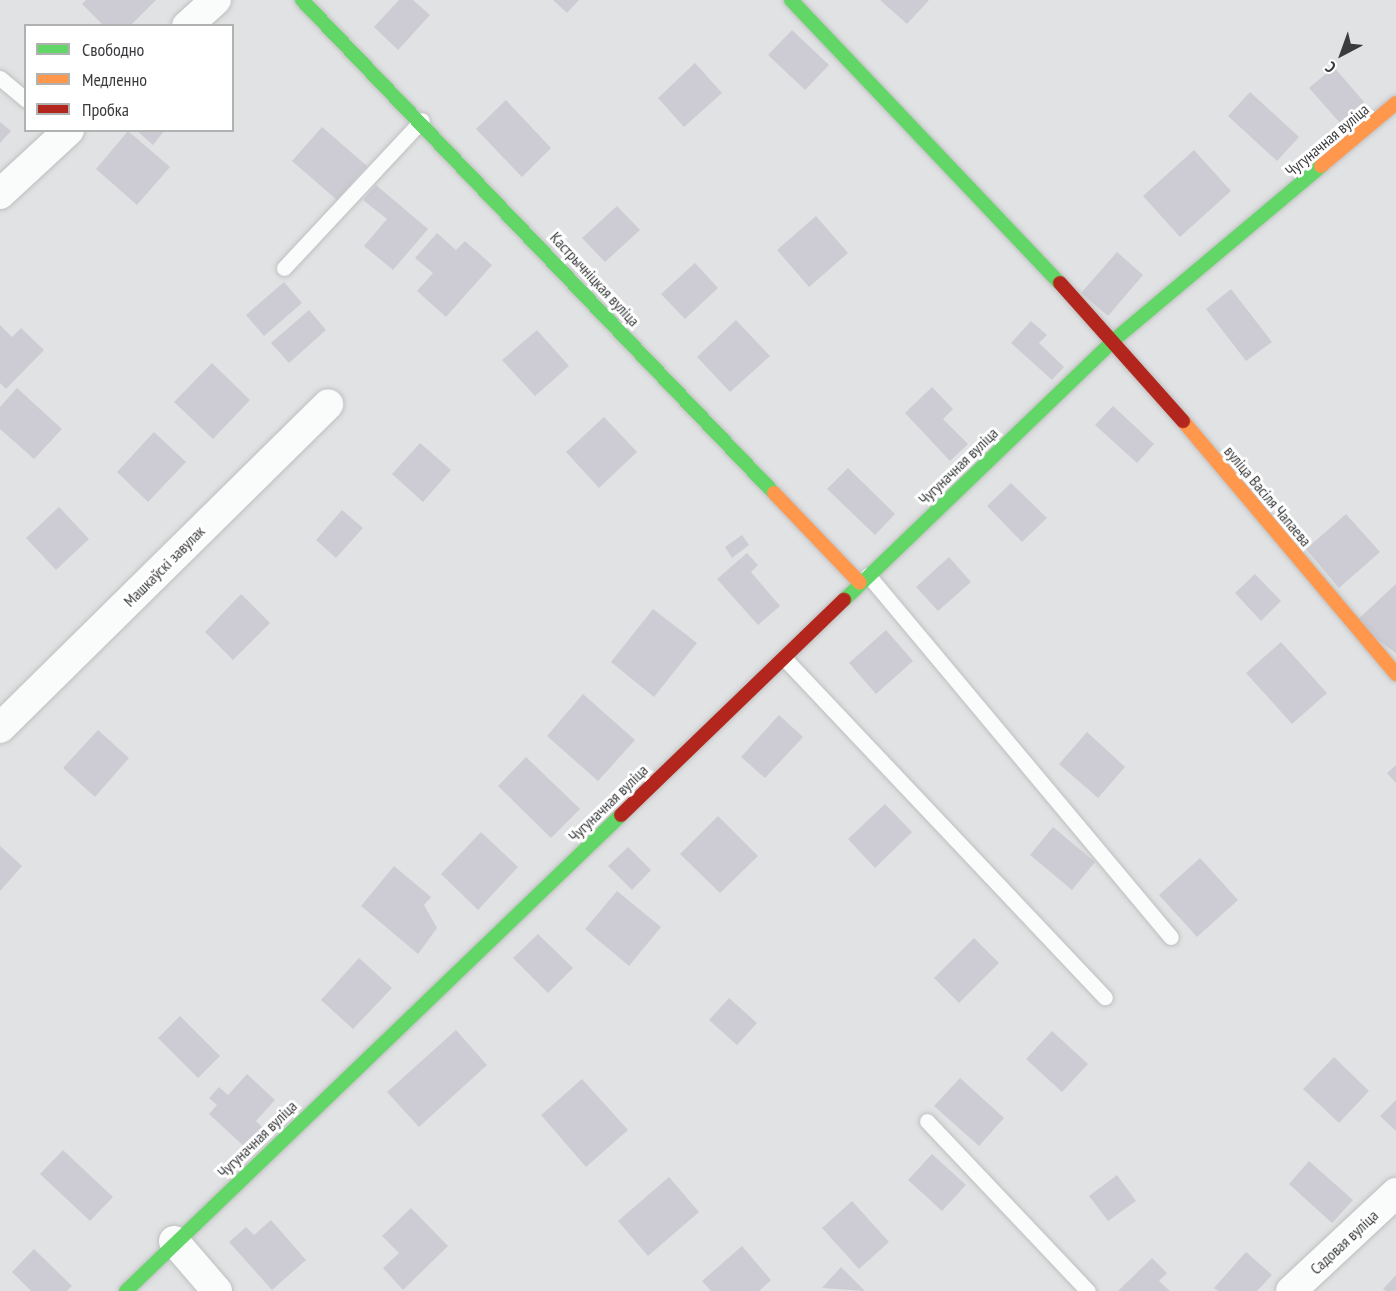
<!DOCTYPE html>
<html>
<head>
<meta charset="utf-8">
<style>
	body { margin:0 }
	#map { position:relative; width:1396px; height:1291px; overflow:hidden; background:#e1e2e3; font-family:"PT Sans Narrow",sans-serif }
	div>[style] { position:absolute }
	.building>* { inset:0; background:#cdccd4 }
	.roads { filter:drop-shadow(0 0 2px #bebfc0) drop-shadow(0 0 2px #bebfc0) }
	.lane>* { height:15px; margin:-7.5px; padding:0 7.5px; transform-origin:7.5px; border-radius:7.5px; background:#fafbfb }
	.street>* { height:30px; margin:-15px; padding:0 15px; transform-origin:15px; border-radius:15px; background:#fafbfb }
	.fast>* { height:14px; margin:-7px; padding:0 7px; transform-origin:7px; border-radius:7px; background:#63d668 }
	.slow>* { height:14px; margin:-7px; padding:0 7px; transform-origin:7px; border-radius:7px; background:#ff974d }
	.jam>* { height:14px; margin:-7px; padding:0 7px; transform-origin:7px; border-radius:7px; background:#b3261e }
	span { translate:-50% -50%; white-space:nowrap; text-align:center; line-height:1.15; -webkit-text-stroke:6px #fff; paint-order:stroke }
	.street-label { font-size:16px; color:#3a3b3c }
	.legend { position:absolute; left:24px; top:24px; width:210px; height:108px; box-sizing:border-box; background:#fff; border:2px solid #b0b1b1; margin:0; padding:8px 10px; list-style:none; font-size:18px; color:#3a3b3c }
	.legend li { display:flex; align-items:center; gap:12px; height:30px }
	.legend b { width:30px; border:2px solid #b0b1b1 }
	.north { position:absolute; left:1312px; top:24px; width:60px; height:60px; -webkit-text-stroke:4px #fff; paint-order:stroke; rotate:221deg; font-size:16px; font-weight:700; line-height:24px; text-align:center; color:#3a3b3c }
	.north::after { content:''; display:block; margin:auto; width:21px; height:27px; background:#3a3b3c; clip-path:polygon(50% 0,100% 100%,50% 72%,0 100%) }
</style>
</head>
<body>
<div id="map">
	<div class="building">
		<div style="clip-path:polygon(86px 0,156px 0,130px 26px,104px 26px,82px 4px)"></div>
		<div style="clip-path:polygon(399px 0,413px 0,430px 15px,398px 50px,374px 27px)"></div>
		<div style="clip-path:polygon(553px 0,579px 0,567px 13px)"></div>
		<div style="clip-path:polygon(880px 0,929px 0,907px 24px)"></div>
		<div style="clip-path:polygon(792px 30px,829px 65px,805px 90px,768px 55px)"></div>
		<div style="clip-path:polygon(695px 63px,722px 93px,684px 127px,658px 98px)"></div>
		<div style="clip-path:polygon(1334px 67px,1364px 102px,1340px 123px,1309px 88px)"></div>
		<div style="clip-path:polygon(1250px 92px,1299px 137px,1277px 161px,1228px 116px)"></div>
		<div style="clip-path:polygon(506px 100px,551px 148px,522px 177px,476px 129px)"></div>
		<div style="clip-path:polygon(0 122px,11px 131px,0 143px)"></div>
		<div style="clip-path:polygon(322px 127px,367px 166px,337px 200px,292px 161px)"></div>
		<div style="clip-path:polygon(136px 130px,165px 130px,153px 145px)"></div>
		<div style="clip-path:polygon(128px 131px,170px 167px,137px 205px,96px 169px)"></div>
		<div style="clip-path:polygon(1194px 150px,1231px 191px,1180px 237px,1143px 196px)"></div>
		<div style="clip-path:polygon(376px 185px,428px 229px,393px 270px,364px 246px,387px 219px,363px 200px)"></div>
		<div style="clip-path:polygon(617px 206px,640px 230px,605px 262px,582px 238px)"></div>
		<div style="clip-path:polygon(816px 216px,848px 253px,809px 287px,777px 250px)"></div>
		<div style="clip-path:polygon(437px 233px,456px 250px,465px 241px,492px 265px,446px 317px,417px 291px,433px 273px,415px 258px)"></div>
		<div style="clip-path:polygon(1117px 252px,1143px 275px,1108px 316px,1081px 293px)"></div>
		<div style="clip-path:polygon(695px 263px,718px 288px,685px 319px,661px 294px)"></div>
		<div style="clip-path:polygon(284px 282px,302px 303px,264px 336px,246px 315px)"></div>
		<div style="clip-path:polygon(1231px 289px,1272px 342px,1246px 361px,1206px 309px)"></div>
		<div style="clip-path:polygon(309px 310px,326px 330px,289px 363px,271px 343px)"></div>
		<div style="clip-path:polygon(736px 320px,770px 356px,730px 392px,697px 357px)"></div>
		<div style="clip-path:polygon(1031px 321px,1047px 335px,1039px 343px,1064px 367px,1052px 380px,1011px 343px)"></div>
		<div style="clip-path:polygon(0 325px,12px 337px,21px 328px,44px 350px,6px 389px,0 383px)"></div>
		<div style="clip-path:polygon(537px 330px,569px 366px,535px 396px,502px 360px)"></div>
		<div style="clip-path:polygon(212px 363px,250px 400px,213px 439px,174px 402px)"></div>
		<div style="clip-path:polygon(932px 387px,953px 409px,943px 419px,968px 444px,950px 461px,905px 413px)"></div>
		<div style="clip-path:polygon(17px 388px,62px 429px,34px 459px,0 429px,0 407px)"></div>
		<div style="clip-path:polygon(1113px 406px,1154px 444px,1137px 463px,1095px 425px)"></div>
		<div style="clip-path:polygon(604px 417px,637px 452px,599px 488px,566px 452px)"></div>
		<div style="clip-path:polygon(154px 432px,186px 462px,148px 502px,117px 472px)"></div>
		<div style="clip-path:polygon(420px 443px,451px 470px,423px 502px,392px 474px)"></div>
		<div style="clip-path:polygon(848px 468px,895px 514px,875px 535px,827px 489px)"></div>
		<div style="clip-path:polygon(1011px 483px,1047px 518px,1022px 542px,987px 506px)"></div>
		<div style="clip-path:polygon(59px 507px,89px 539px,56px 570px,26px 538px)"></div>
		<div style="clip-path:polygon(342px 510px,363px 528px,336px 558px,316px 540px)"></div>
		<div style="clip-path:polygon(1346px 514px,1380px 552px,1339px 588px,1306px 549px)"></div>
		<div style="clip-path:polygon(742px 535px,749px 545px,732px 558px,725px 547px)"></div>
		<div style="clip-path:polygon(747px 553px,758px 565px,751px 572px,780px 606px,758px 625px,717px 579px)"></div>
		<div style="clip-path:polygon(949px 557px,971px 582px,938px 611px,916px 587px)"></div>
		<div style="clip-path:polygon(1255px 574px,1281px 601px,1261px 621px,1235px 593px)"></div>
		<div style="clip-path:polygon(1396px 584px,1396px 653px,1354px 623px)"></div>
		<div style="clip-path:polygon(241px 594px,270px 623px,233px 660px,205px 632px)"></div>
		<div style="clip-path:polygon(653px 609px,697px 643px,654px 697px,611px 662px)"></div>
		<div style="clip-path:polygon(886px 630px,913px 661px,876px 694px,849px 663px)"></div>
		<div style="clip-path:polygon(1281px 642px,1327px 693px,1292px 724px,1246px 673px)"></div>
		<div style="clip-path:polygon(583px 694px,635px 740px,598px 781px,547px 736px)"></div>
		<div style="clip-path:polygon(779px 715px,803px 737px,765px 778px,741px 757px)"></div>
		<div style="clip-path:polygon(98px 730px,129px 758px,95px 797px,63px 768px)"></div>
		<div style="clip-path:polygon(1087px 732px,1125px 767px,1098px 798px,1059px 764px)"></div>
		<div style="clip-path:polygon(526px 757px,580px 809px,551px 838px,498px 786px)"></div>
		<div style="clip-path:polygon(1396px 765px,1396px 783px,1387px 773px)"></div>
		<div style="clip-path:polygon(885px 804px,912px 832px,875px 868px,848px 839px)"></div>
		<div style="clip-path:polygon(718px 816px,758px 856px,720px 893px,680px 854px)"></div>
		<div style="clip-path:polygon(1053px 827px,1095px 862px,1072px 890px,1030px 855px)"></div>
		<div style="clip-path:polygon(481px 832px,518px 867px,478px 910px,441px 874px)"></div>
		<div style="clip-path:polygon(0 846px,22px 866px,0 891px)"></div>
		<div style="clip-path:polygon(628px 847px,651px 870px,632px 890px,608px 866px)"></div>
		<div style="clip-path:polygon(1200px 858px,1238px 900px,1197px 937px,1159px 895px)"></div>
		<div style="clip-path:polygon(394px 866px,431px 897px,424px 905px,437px 928px,418px 954px,361px 906px)"></div>
		<div style="clip-path:polygon(617px 891px,661px 927px,629px 966px,585px 929px)"></div>
		<div style="clip-path:polygon(538px 934px,573px 968px,548px 993px,513px 958px)"></div>
		<div style="clip-path:polygon(974px 938px,999px 963px,959px 1003px,934px 978px)"></div>
		<div style="clip-path:polygon(359px 958px,392px 988px,353px 1029px,321px 1000px)"></div>
		<div style="clip-path:polygon(729px 998px,757px 1023px,737px 1045px,709px 1020px)"></div>
		<div style="clip-path:polygon(180px 1016px,220px 1056px,198px 1078px,158px 1038px)"></div>
		<div style="clip-path:polygon(456px 1030px,487px 1065px,419px 1127px,387px 1092px)"></div>
		<div style="clip-path:polygon(1052px 1031px,1088px 1064px,1062px 1092px,1026px 1059px)"></div>
		<div style="clip-path:polygon(1334px 1057px,1369px 1091px,1339px 1123px,1303px 1089px)"></div>
		<div style="clip-path:polygon(247px 1074px,275px 1100px,256px 1121px,266px 1131px,248px 1150px,209px 1114px,217px 1105px,209px 1098px,219px 1087px,228px 1095px)"></div>
		<div style="clip-path:polygon(960px 1078px,1004px 1118px,979px 1146px,934px 1106px)"></div>
		<div style="clip-path:polygon(582px 1079px,628px 1130px,586px 1167px,541px 1115px)"></div>
		<div style="clip-path:polygon(1396px 1100px,1396px 1131px,1380px 1116px)"></div>
		<div style="clip-path:polygon(63px 1150px,113px 1197px,90px 1221px,40px 1174px)"></div>
		<div style="clip-path:polygon(932px 1154px,966px 1185px,942px 1211px,908px 1180px)"></div>
		<div style="clip-path:polygon(1309px 1161px,1353px 1200px,1332px 1223px,1289px 1184px)"></div>
		<div style="clip-path:polygon(1117px 1175px,1136px 1201px,1108px 1221px,1089px 1196px)"></div>
		<div style="clip-path:polygon(669px 1177px,699px 1212px,648px 1256px,618px 1221px)"></div>
		<div style="clip-path:polygon(852px 1201px,889px 1242px,859px 1269px,822px 1228px)"></div>
		<div style="clip-path:polygon(411px 1208px,448px 1246px,403px 1290px,383px 1268px,399px 1253px,382px 1236px)"></div>
		<div style="clip-path:polygon(271px 1220px,306px 1260px,272px 1290px,229px 1242px,246px 1227px,254px 1235px)"></div>
		<div style="clip-path:polygon(742px 1246px,771px 1280px,759px 1291px,711px 1291px,702px 1281px)"></div>
		<div style="clip-path:polygon(34px 1249px,72px 1286px,67px 1291px,31px 1291px,12px 1272px)"></div>
		<div style="clip-path:polygon(1246px 1252px,1272px 1275px,1257px 1291px,1218px 1291px,1214px 1288px)"></div>
		<div style="clip-path:polygon(1152px 1258px,1167px 1273px,1159px 1281px,1170px 1291px,1118px 1291px)"></div>
		<div style="clip-path:polygon(841px 1267px,865px 1291px,822px 1288px)"></div>
		<div style="clip-path:polygon(1396px 1275px,1396px 1291px,1386px 1291px,1383px 1289px)"></div>
	</div>
	<div class="roads">
		<div class="lane">
			<div style="left:0;top:78px;width:34px;rotate:40deg"></div>
			<div style="left:284px;top:268px;width:202px;rotate:-47deg"></div>
			<div style="left:868px;top:575px;width:472px;rotate:50.1deg"></div>
			<div style="left:784px;top:658px;width:467px;rotate:46.6deg"></div>
			<div style="left:927px;top:1121px;width:234px;rotate:46.6deg"></div>
		</div>
		<div class="street">
			<div style="left:187px;top:26px;width:39px;rotate:-42deg"></div>
			<div style="left:0;top:194px;width:94px;rotate:-42.8deg"></div>
			<div style="left:0;top:728px;width:461px;rotate:-44.6deg"></div>
			<div style="left:174px;top:1241px;width:66px;rotate:49.3deg"></div>
			<div style="left:1291px;top:1291px;width:144px;rotate:-43deg"></div>
		</div>
		<div class="fast">
			<div style="left:302px;top:0;width:683px;rotate:46.25deg"></div>
			<div style="left:791px;top:0;width:390px;rotate:46.5deg"></div>
			<div style="left:844px;top:600px;width:375px;rotate:-43.9deg"></div>
			<div style="left:1114px;top:340px;width:270px;rotate:-40deg"></div>
			<div style="left:126px;top:1291px;width:687px;rotate:-43.88deg"></div>
		</div>
		<div class="slow">
			<div style="left:1321px;top:166px;width:98px;rotate:-40deg"></div>
			<div style="left:1183px;top:421px;width:331px;rotate:49.9deg"></div>
			<div style="left:774px;top:493px;width:124px;rotate:46.3deg"></div>
		</div>
		<div class="jam">
			<div style="left:1060px;top:283px;width:185px;rotate:48.3deg"></div>
			<div style="left:621px;top:815px;width:310px;rotate:-44deg"></div>
		</div>
	</div>
	<div class="street-label">
		<span style="left:1327px;top:140px;rotate:-40deg">Чугуначная вуліца</span>
		<span style="left:595px;top:279px;rotate:47deg">Кастрычніцкая вуліца</span>
		<span style="left:958px;top:466px;rotate:-44deg">Чугуначная вуліца</span>
		<span style="left:1268px;top:496px;rotate:50deg">вуліца Васіля Чапаева</span>
		<span style="left:164px;top:566px;rotate:-45deg">Машкаўскі завулак</span>
		<span style="left:608px;top:803px;rotate:-44deg">Чугуначная вуліца</span>
		<span style="left:257px;top:1139px;rotate:-44deg">Чугуначная вуліца</span>
		<span style="left:1344px;top:1242px;rotate:-43deg">Садовая вуліца</span>
	</div>
	<ul class="legend">
	<li><b style="height:8px;background:#63d668"></b>Свободно</li>
	<li><b style="height:8px;background:#ff974d"></b>Медленно</li>
	<li><b style="height:8px;background:#b3261e"></b>Пробка</li>
	</ul>
	<div class="north">С</div>
</div>
</body>
</html>
